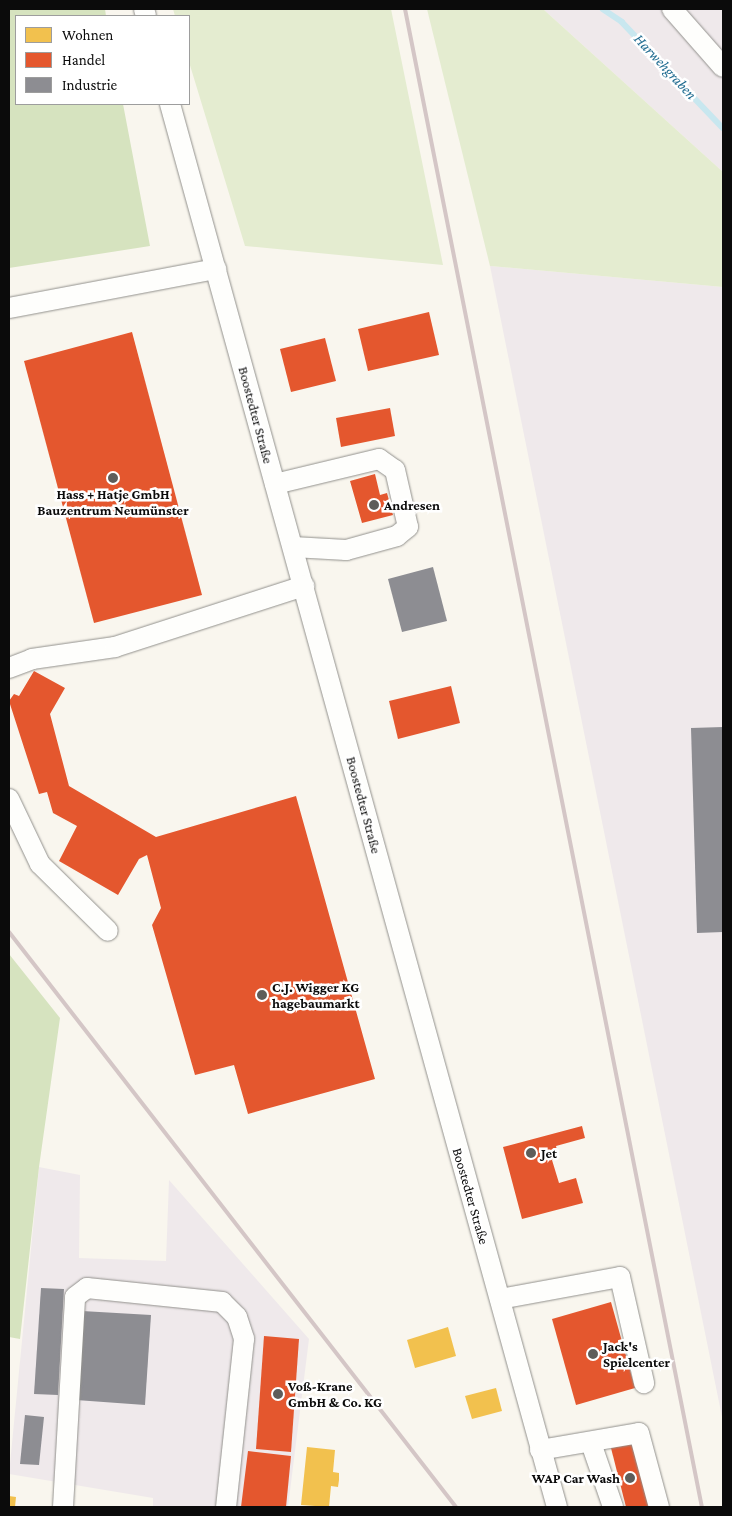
<!DOCTYPE html>
<html>
<head>
<meta charset="utf-8">
<style>
	body { margin:0 }
	#map { position:relative; width:732px; height:1516px; overflow:hidden; background:#f9f6ee; font-family:"Crimson Pro",serif }
	div>[style] { position:absolute }
	.industrial>* { inset:0; background:#efe9eb }
	.green>* { inset:0; background:#e4ecd0 }
	.forest>* { inset:0; background:#d6e3bf }
	.homes>* { inset:0; background:#f2c14e }
	.shops>* { inset:0; background:#e4572e }
	.industry>* { inset:0; background:#8d8d92 }
	.stream>* { height:5.5px; margin:-2.75px; padding:0 2.75px; transform-origin:2.75px; border-radius:2.75px; background:#c8e7ef }
	.roads { filter:drop-shadow(0 0 1px #92918d) drop-shadow(0 0 1px #92918d) }
	.minor>* { height:20px; margin:-10px; padding:0 10px; transform-origin:10px; border-radius:10px; background:#fefefc }
	.rail>* { height:4px; margin:-2px; padding:0 2px; transform-origin:2px; border-radius:2px; background:#d4c6c6 }
	.dots>* { width:14px; height:14px; translate:-50% -50%; box-sizing:border-box; border:2px solid #fff; border-radius:50% }
	span { translate:-50% -50%; white-space:nowrap; text-align:center; line-height:1.15; -webkit-text-stroke:5px #fff; paint-order:stroke }
	.street-label { font-size:14px; color:#0b0b0b }
	.poi-label { font-size:14px; color:#0b0b0b; font-weight:700 }
	.left { translate:0 -50%; text-align:left }
	.right { translate:-100% -50%; text-align:right }
	.water-label { font-size:15px; color:#206c91; font-style:italic }
	.frame { position:absolute; inset:0; border:10px solid #0b0b0b; pointer-events:none }
	.legend { position:absolute; left:15px; top:15px; width:175px; height:90px; box-sizing:border-box; background:#fff; border:1px solid #9d9d9d; margin:0; padding:6px 9px; list-style:none; font-size:15px; color:#0b0b0b }
	.legend li { display:flex; align-items:center; gap:10px; height:25px }
	.legend b { width:25px; border:1px solid #9d9d9d }
</style>
</head>
<body>
<div id="map">
	<div class="industrial">
		<div style="clip-path:polygon(543px 9px,723px 9px,723px 172px)"></div>
		<div style="clip-path:polygon(490px 266px,723px 287px,723px 1422px)"></div>
		<div style="clip-path:polygon(39px 1167px,80px 1175px,79px 1258px,166px 1261px,169px 1180px,309px 1339px,288px 1507px,153px 1507px,153px 1498px,9px 1474px)"></div>
	</div>
	<div class="green">
		<div style="clip-path:polygon(173px 9px,391px 9px,443px 265px,245px 246px,189px 62px,189px 16px,175px 16px)"></div>
		<div style="clip-path:polygon(427px 9px,543px 9px,723px 172px,723px 287px,490px 266px)"></div>
	</div>
	<div class="forest">
		<div style="clip-path:polygon(9px 9px,105px 9px,106px 16px,16px 16px,16px 104px,123px 104px,150px 246px,9px 268px)"></div>
		<div style="clip-path:polygon(9px 954px,60px 1018px,39px 1167px,20px 1339px,9px 1337px)"></div>
	</div>
	<div class="homes">
		<div style="clip-path:polygon(448px 1327px,456px 1356px,415px 1368px,407px 1340px)"></div>
		<div style="clip-path:polygon(496px 1388px,502px 1411px,472px 1419px,465px 1396px)"></div>
		<div style="clip-path:polygon(307px 1447px,335px 1450px,333px 1472px,339px 1473px,339px 1480px,338px 1487px,331px 1486px,329px 1507px,301px 1505px)"></div>
		<div style="clip-path:polygon(9px 1496px,16px 1497px,15px 1507px,9px 1507px)"></div>
	</div>
	<div class="shops">
		<div style="clip-path:polygon(429px 312px,439px 355px,368px 371px,358px 329px)"></div>
		<div style="clip-path:polygon(132px 332px,202px 595px,94px 623px,24px 361px)"></div>
		<div style="clip-path:polygon(325px 338px,336px 381px,291px 392px,280px 349px)"></div>
		<div style="clip-path:polygon(390px 408px,395px 436px,341px 447px,336px 418px)"></div>
		<div style="clip-path:polygon(375px 474px,380px 495px,387px 493px,393px 515px,362px 523px,350px 481px)"></div>
		<div style="clip-path:polygon(34px 671px,65px 688px,50px 714px,69px 786px,156px 837px,296px 796px,375px 1079px,248px 1114px,234px 1065px,195px 1075px,152px 925px,161px 908px,147px 855px,139px 859px,118px 895px,59px 861px,77px 826px,53px 813px,47px 792px,39px 794px,9px 701px,14px 694px,19px 696px)"></div>
		<div style="clip-path:polygon(451px 686px,460px 723px,398px 739px,389px 701px)"></div>
		<div style="clip-path:polygon(582px 1126px,585px 1138px,556px 1146px,559px 1158px,552px 1160px,559px 1183px,576px 1178px,583px 1203px,522px 1219px,503px 1147px)"></div>
		<div style="clip-path:polygon(611px 1302px,635px 1388px,576px 1405px,552px 1319px)"></div>
		<div style="clip-path:polygon(264px 1336px,299px 1339px,291px 1452px,256px 1449px)"></div>
		<div style="clip-path:polygon(632px 1443px,649px 1507px,626px 1507px,611px 1448px)"></div>
		<div style="clip-path:polygon(248px 1451px,291px 1456px,286px 1507px,241px 1507px)"></div>
	</div>
	<div class="industry">
		<div style="clip-path:polygon(433px 567px,447px 621px,402px 632px,388px 579px)"></div>
		<div style="clip-path:polygon(723px 727px,723px 932px,697px 933px,691px 728px)"></div>
		<div style="clip-path:polygon(41px 1288px,64px 1289px,58px 1395px,34px 1394px)"></div>
		<div style="clip-path:polygon(82px 1311px,151px 1315px,145px 1405px,76px 1400px)"></div>
		<div style="clip-path:polygon(25px 1415px,44px 1417px,39px 1465px,20px 1464px)"></div>
	</div>
	<div class="stream">
		<div style="left:603px;top:9px;width:23px;rotate:34deg"></div>
		<div style="left:622px;top:22px;width:146px;rotate:46.4deg"></div>
	</div>
	<div class="roads">
		<div class="minor">
			<div style="left:144px;top:9px;width:7px;rotate:74deg"></div>
			<div style="left:672px;top:9px;width:77px;rotate:48.7deg"></div>
			<div style="left:170px;top:104px;width:1455px;rotate:74.58deg"></div>
			<div style="left:9px;top:308px;width:211px;rotate:-10.7deg"></div>
			<div style="left:275px;top:484px;width:107px;rotate:-13.5deg"></div>
			<div style="left:379px;top:459px;width:19px;rotate:35deg"></div>
			<div style="left:395px;top:470px;width:58px;rotate:77.2deg"></div>
			<div style="left:408px;top:527px;width:14px;rotate:141deg"></div>
			<div style="left:397px;top:536px;width:53px;rotate:164.6deg"></div>
			<div style="left:346px;top:550px;width:53px;rotate:-176.8deg"></div>
			<div style="left:9px;top:668px;width:25px;rotate:-21deg"></div>
			<div style="left:32px;top:659px;width:84px;rotate:-8.2deg"></div>
			<div style="left:115px;top:647px;width:199px;rotate:-17.9deg"></div>
			<div style="left:9px;top:799px;width:72px;rotate:64.5deg"></div>
			<div style="left:40px;top:864px;width:95px;rotate:44.6deg"></div>
			<div style="left:500px;top:1299px;width:122px;rotate:-10.4deg"></div>
			<div style="left:620px;top:1277px;width:109px;rotate:77.2deg"></div>
			<div style="left:591px;top:1443px;width:68px;rotate:71deg"></div>
			<div style="left:540px;top:1450px;width:100px;rotate:-9.7deg"></div>
			<div style="left:639px;top:1433px;width:77px;rotate:74.9deg"></div>
			<div style="left:63px;top:1507px;width:210px;rotate:-86.7deg"></div>
			<div style="left:75px;top:1297px;width:15px;rotate:-37deg"></div>
			<div style="left:87px;top:1288px;width:136px;rotate:5.9deg"></div>
			<div style="left:222px;top:1302px;width:21px;rotate:45deg"></div>
			<div style="left:237px;top:1317px;width:23px;rotate:72deg"></div>
			<div style="left:244px;top:1339px;width:169px;rotate:96.1deg"></div>
		</div>
	</div>
	<div class="rail">
		<div style="left:405px;top:9px;width:1527px;rotate:78.79deg"></div>
		<div style="left:9px;top:932px;width:728px;rotate:52.14deg"></div>
	</div>
	<div class="dots">
		<div style="left:113px;top:478px;background:#5e5d5a"></div>
		<div style="left:374px;top:505px;background:#5e5d5a"></div>
		<div style="left:262px;top:995px;background:#5e5d5a"></div>
		<div style="left:531px;top:1153px;background:#5e5d5a"></div>
		<div style="left:593px;top:1354px;background:#5e5d5a"></div>
		<div style="left:278px;top:1394px;background:#5e5d5a"></div>
		<div style="left:630px;top:1478px;background:#5e5d5a"></div>
	</div>
	<div class="street-label">
		<span style="left:256px;top:415px;rotate:75deg">Boostedter Straße</span>
		<span style="left:364px;top:805px;rotate:75deg">Boostedter Straße</span>
		<span style="left:471px;top:1196px;rotate:74deg">Boostedter Straße</span>
	</div>
	<div class="poi-label">
		<span style="left:113px;top:502px">Hass + Hatje GmbH<br>Bauzentrum Neumünster</span>
		<span class="left" style="left:384px;top:505px">Andresen</span>
		<span class="left" style="left:272px;top:995px">C.J. Wigger KG<br>hagebaumarkt</span>
		<span class="left" style="left:541px;top:1153px">Jet</span>
		<span class="left" style="left:603px;top:1354px">Jack's<br>Spielcenter</span>
		<span class="left" style="left:288px;top:1394px">Voß-Krane<br>GmbH &amp; Co. KG</span>
		<span class="right" style="left:620px;top:1478px">WAP Car Wash</span>
	</div>
	<div class="water-label">
		<span style="left:665px;top:67px;rotate:47deg">Harwehgraben</span>
	</div>
	<div class="frame"></div>
	<ul class="legend">
	<li><b style="height:14px;background:#f2c14e"></b>Wohnen</li>
	<li><b style="height:14px;background:#e4572e"></b>Handel</li>
	<li><b style="height:14px;background:#8d8d92"></b>Industrie</li>
	</ul>
</div>
</body>
</html>
